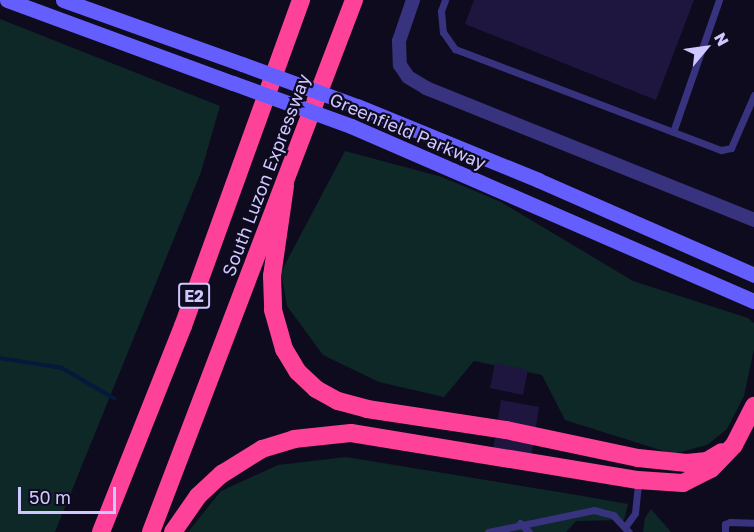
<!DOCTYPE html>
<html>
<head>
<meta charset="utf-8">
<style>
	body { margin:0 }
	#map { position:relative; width:754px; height:532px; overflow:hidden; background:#0e0b1e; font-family:"Golos Text",sans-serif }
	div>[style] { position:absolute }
	.green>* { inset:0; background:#0d2827 }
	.stream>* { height:4px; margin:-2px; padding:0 2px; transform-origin:2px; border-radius:2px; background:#06183b }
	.building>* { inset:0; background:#1f163f }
	.service>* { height:7px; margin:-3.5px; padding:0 3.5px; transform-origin:3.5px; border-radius:3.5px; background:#38337f }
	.minor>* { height:14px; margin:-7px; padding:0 7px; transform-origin:7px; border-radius:7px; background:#38337f }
	.secondary>* { height:15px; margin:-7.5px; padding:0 7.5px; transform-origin:7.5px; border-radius:7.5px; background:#655eff }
	.motorway>* { height:18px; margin:-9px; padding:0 9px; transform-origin:9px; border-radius:9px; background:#ff4299 }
	.secondary-bridge>* { height:15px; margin:-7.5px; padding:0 7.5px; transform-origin:7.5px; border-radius:7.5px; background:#655eff }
	span { translate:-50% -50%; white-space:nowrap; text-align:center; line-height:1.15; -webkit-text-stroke:4.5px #0e0b1e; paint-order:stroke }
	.shield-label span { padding:2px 4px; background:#0e0b1e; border:2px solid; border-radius:4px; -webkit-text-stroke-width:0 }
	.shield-label { font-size:16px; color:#cfc7ff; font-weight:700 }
	.street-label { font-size:18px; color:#cfc7ff }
	.north { position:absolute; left:676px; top:18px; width:60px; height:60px; -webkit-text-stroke:4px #0e0b1e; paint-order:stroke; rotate:61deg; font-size:16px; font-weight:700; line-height:24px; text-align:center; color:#cfc7ff }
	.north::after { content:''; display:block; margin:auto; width:21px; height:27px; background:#cfc7ff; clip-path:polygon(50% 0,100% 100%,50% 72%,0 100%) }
	.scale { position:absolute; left:18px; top:487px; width:98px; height:27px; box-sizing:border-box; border:3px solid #cfc7ff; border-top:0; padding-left:8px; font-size:18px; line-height:21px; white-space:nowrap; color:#cfc7ff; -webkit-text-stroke:4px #0e0b1e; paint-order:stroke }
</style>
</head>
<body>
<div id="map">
	<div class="green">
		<div style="clip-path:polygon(0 19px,220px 106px,201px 172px,55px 532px,0 532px)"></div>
		<div style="clip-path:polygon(345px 151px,442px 177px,501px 202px,633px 281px,748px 318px,754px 323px,754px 349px,744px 396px,727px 429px,707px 445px,673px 454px,565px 420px,542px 375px,474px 361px,444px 397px,379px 382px,323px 355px,287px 306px,281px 272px)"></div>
		<div style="clip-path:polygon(346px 457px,571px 494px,628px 504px,624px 520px,576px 521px,566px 532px,188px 532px,221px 491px,278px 465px)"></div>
		<div style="clip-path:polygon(651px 509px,671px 532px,643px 532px,645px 518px)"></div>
	</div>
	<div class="stream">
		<div style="left:0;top:358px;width:63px;rotate:9.2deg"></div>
		<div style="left:62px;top:368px;width:61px;rotate:30.3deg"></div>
	</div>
	<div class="building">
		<div style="clip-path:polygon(474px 0,694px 0,656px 100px,465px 24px)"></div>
		<div style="clip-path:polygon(495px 363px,528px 370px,523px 395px,490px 388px)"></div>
		<div style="clip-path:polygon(501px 400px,539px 407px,529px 470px,491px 463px)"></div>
	</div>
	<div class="service">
		<div style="left:445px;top:0;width:12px;rotate:110deg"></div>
		<div style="left:441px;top:11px;width:21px;rotate:85deg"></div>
		<div style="left:443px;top:32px;width:21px;rotate:55deg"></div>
		<div style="left:455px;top:49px;width:285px;rotate:20.8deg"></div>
		<div style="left:721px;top:150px;width:10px;rotate:-11deg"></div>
		<div style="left:731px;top:148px;width:58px;rotate:-66.5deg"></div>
		<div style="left:673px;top:132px;width:140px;rotate:-70.8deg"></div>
		<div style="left:520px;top:523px;width:13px;rotate:45deg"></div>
		<div style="left:625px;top:527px;width:17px;rotate:-54deg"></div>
		<div style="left:635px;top:513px;width:31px;rotate:-84deg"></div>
		<div style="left:488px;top:532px;width:108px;rotate:-11.7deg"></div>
		<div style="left:594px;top:510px;width:20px;rotate:15deg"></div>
		<div style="left:613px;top:515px;width:23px;rotate:47deg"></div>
		<div style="left:725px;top:532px;width:8px;rotate:-90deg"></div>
		<div style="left:725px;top:524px;width:5px;rotate:-22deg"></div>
		<div style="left:730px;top:522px;width:24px;rotate:2deg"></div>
	</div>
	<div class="minor">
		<div style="left:413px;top:0;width:43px;rotate:108.9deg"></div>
		<div style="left:399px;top:41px;width:24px;rotate:88deg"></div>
		<div style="left:400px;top:65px;width:14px;rotate:56deg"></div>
		<div style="left:408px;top:77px;width:21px;rotate:31deg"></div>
		<div style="left:426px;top:88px;width:354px;rotate:21.9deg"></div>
	</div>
	<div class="secondary">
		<div style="left:7px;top:0;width:241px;rotate:20.2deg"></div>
		<div style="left:63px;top:0;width:190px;rotate:19.7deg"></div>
		<div style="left:357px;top:106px;width:196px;rotate:22.2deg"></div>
		<div style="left:538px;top:180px;width:236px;rotate:23.7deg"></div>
		<div style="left:351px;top:126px;width:439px;rotate:23.5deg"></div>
	</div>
	<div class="motorway">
		<div style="left:285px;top:186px;width:91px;rotate:98.2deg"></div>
		<div style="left:272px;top:276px;width:34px;rotate:88deg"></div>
		<div style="left:273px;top:310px;width:41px;rotate:74.2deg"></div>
		<div style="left:284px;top:349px;width:27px;rotate:59deg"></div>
		<div style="left:298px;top:372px;width:25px;rotate:43deg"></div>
		<div style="left:316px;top:389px;width:25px;rotate:29deg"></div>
		<div style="left:338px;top:401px;width:30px;rotate:15deg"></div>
		<div style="left:367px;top:409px;width:141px;rotate:8.6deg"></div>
		<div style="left:506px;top:430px;width:135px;rotate:12deg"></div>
		<div style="left:638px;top:458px;width:49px;rotate:5.8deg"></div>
		<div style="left:687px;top:463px;width:20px;rotate:-6deg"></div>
		<div style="left:707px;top:461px;width:17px;rotate:-31deg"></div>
		<div style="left:101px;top:532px;width:222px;rotate:-68.3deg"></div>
		<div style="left:183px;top:326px;width:347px;rotate:-70.1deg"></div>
		<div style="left:151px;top:532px;width:569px;rotate:-69.11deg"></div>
		<div style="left:173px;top:532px;width:44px;rotate:-55.2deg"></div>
		<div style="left:198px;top:496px;width:33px;rotate:-43deg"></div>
		<div style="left:222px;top:474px;width:47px;rotate:-32deg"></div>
		<div style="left:262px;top:449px;width:34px;rotate:-17deg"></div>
		<div style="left:294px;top:439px;width:57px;rotate:-6deg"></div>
		<div style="left:351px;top:433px;width:291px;rotate:9.3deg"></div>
		<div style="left:638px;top:480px;width:45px;rotate:3.8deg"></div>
		<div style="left:683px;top:483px;width:31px;rotate:-27deg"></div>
		<div style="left:711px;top:469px;width:33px;rotate:-46deg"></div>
		<div style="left:734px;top:445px;width:44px;rotate:-62.9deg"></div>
	</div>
	<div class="secondary-bridge">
		<div style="left:242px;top:64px;width:122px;rotate:20.1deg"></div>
		<div style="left:233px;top:83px;width:126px;rotate:20deg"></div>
	</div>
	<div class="shield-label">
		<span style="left:194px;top:296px">E2</span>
	</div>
	<div class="street-label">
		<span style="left:408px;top:131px;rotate:23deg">Greenfield Parkway</span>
		<span style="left:266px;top:175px;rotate:-69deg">South Luzon Expressway</span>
	</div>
	<div class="north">N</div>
	<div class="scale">50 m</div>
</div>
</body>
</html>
